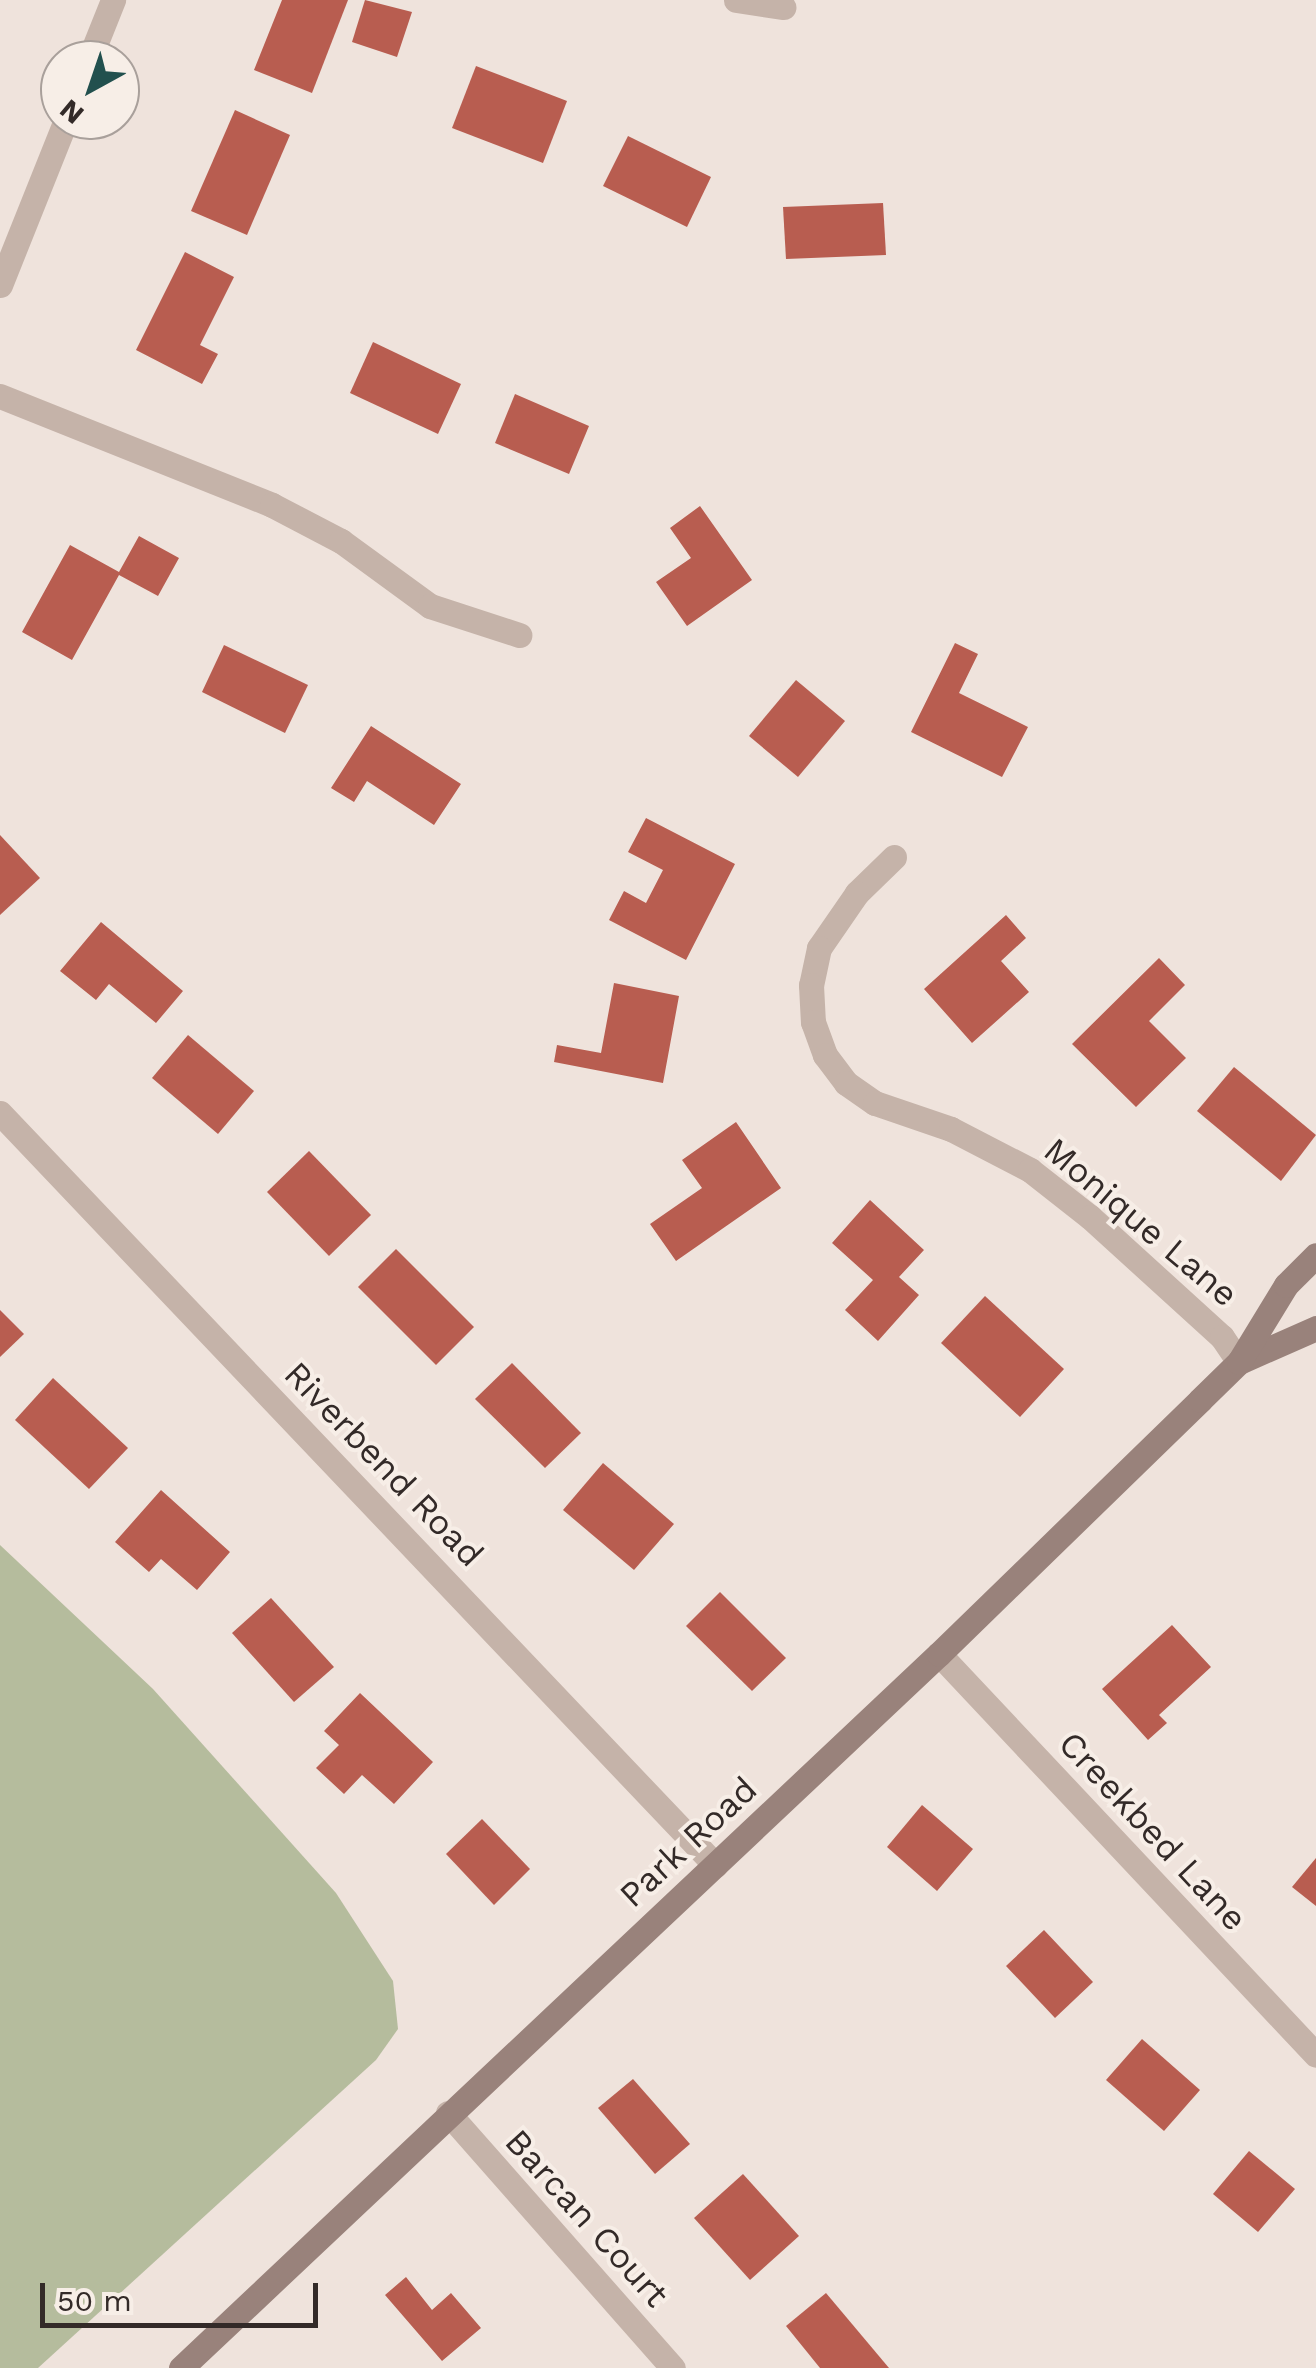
<!DOCTYPE html>
<html>
<head>
<meta charset="utf-8">
<style>
	body { margin:0 }
	#map { position:relative; width:1316px; height:2368px; overflow:hidden; background:#efe3dc; font-family:"Work Sans",sans-serif }
	div>[style] { position:absolute }
	.green>* { inset:0; background:#b5bc9d }
	.building>* { inset:0; background:#b85d50 }
	.minor>* { height:25px; margin:-12.5px; padding:0 12.5px; transform-origin:12.5px; border-radius:12.5px; background:#c5b3a9 }
	.secondary>* { height:25px; margin:-12.5px; padding:0 12.5px; transform-origin:12.5px; border-radius:12.5px; background:#99827b }
	span { translate:-50% -50%; white-space:nowrap; text-align:center; line-height:1.15; -webkit-text-stroke:8px #f7eee7; paint-order:stroke }
	.street-label { font-size:35px; color:#332a28 }
	.north { position:absolute; left:40px; top:40px; width:100px; height:100px; box-sizing:border-box; background:#f7eee7; border:2px solid #a9a09b; border-radius:50%; rotate:220deg; font-size:28px; font-weight:700; line-height:40px; text-align:center; color:#332a28 }
	.north::after { content:''; display:block; margin:auto; width:35px; height:45px; background:#22504e; clip-path:polygon(50% 0,100% 100%,50% 72%,0 100%) }
	.scale { position:absolute; left:40px; top:2283px; width:278px; height:45px; box-sizing:border-box; border:5px solid #332a28; border-top:0; padding-left:12px; font-size:30px; line-height:35px; white-space:nowrap; color:#332a28; -webkit-text-stroke:8px #f7eee7; paint-order:stroke }
</style>
</head>
<body>
<div id="map">
	<div class="green">
		<div style="clip-path:polygon(0 1545px,153px 1689px,336px 1893px,393px 1981px,398px 2029px,376px 2060px,38px 2368px,0 2368px)"></div>
	</div>
	<div class="building">
		<div style="clip-path:polygon(282px 0,348px 0,312px 93px,254px 70px)"></div>
		<div style="clip-path:polygon(365px 0,412px 12px,397px 57px,352px 42px)"></div>
		<div style="clip-path:polygon(476px 66px,567px 101px,543px 163px,452px 128px)"></div>
		<div style="clip-path:polygon(235px 110px,290px 135px,247px 235px,191px 211px)"></div>
		<div style="clip-path:polygon(628px 136px,711px 177px,687px 227px,603px 186px)"></div>
		<div style="clip-path:polygon(883px 203px,886px 255px,786px 259px,783px 207px)"></div>
		<div style="clip-path:polygon(185px 252px,234px 277px,200px 345px,218px 354px,202px 384px,136px 350px)"></div>
		<div style="clip-path:polygon(373px 342px,461px 384px,438px 434px,350px 393px)"></div>
		<div style="clip-path:polygon(515px 394px,589px 426px,569px 474px,495px 443px)"></div>
		<div style="clip-path:polygon(700px 506px,752px 580px,687px 626px,656px 582px,691px 558px,670px 528px)"></div>
		<div style="clip-path:polygon(139px 536px,179px 558px,158px 596px,119px 575px,72px 660px,22px 632px,70px 545px,119px 572px)"></div>
		<div style="clip-path:polygon(955px 643px,978px 654px,959px 693px,1028px 727px,1002px 777px,911px 732px)"></div>
		<div style="clip-path:polygon(224px 645px,308px 685px,285px 733px,202px 692px)"></div>
		<div style="clip-path:polygon(796px 680px,845px 721px,798px 777px,749px 736px)"></div>
		<div style="clip-path:polygon(371px 726px,461px 784px,434px 825px,367px 781px,354px 802px,331px 788px)"></div>
		<div style="clip-path:polygon(646px 818px,735px 864px,686px 960px,609px 920px,624px 891px,646px 903px,663px 870px,628px 852px)"></div>
		<div style="clip-path:polygon(0 835px,40px 878px,0 915px)"></div>
		<div style="clip-path:polygon(1006px 915px,1026px 938px,1001px 961px,1029px 992px,972px 1043px,924px 989px)"></div>
		<div style="clip-path:polygon(101px 922px,183px 991px,156px 1023px,109px 984px,96px 1000px,60px 971px)"></div>
		<div style="clip-path:polygon(1159px 958px,1185px 985px,1149px 1021px,1186px 1058px,1136px 1107px,1072px 1044px)"></div>
		<div style="clip-path:polygon(614px 983px,679px 996px,663px 1083px,554px 1062px,557px 1045px,601px 1053px)"></div>
		<div style="clip-path:polygon(188px 1035px,254px 1091px,218px 1134px,152px 1078px)"></div>
		<div style="clip-path:polygon(1234px 1067px,1316px 1135px,1281px 1181px,1197px 1111px)"></div>
		<div style="clip-path:polygon(736px 1122px,781px 1188px,676px 1261px,650px 1224px,702px 1188px,682px 1160px)"></div>
		<div style="clip-path:polygon(309px 1151px,371px 1215px,329px 1256px,267px 1192px)"></div>
		<div style="clip-path:polygon(870px 1200px,924px 1250px,899px 1277px,919px 1295px,878px 1341px,845px 1310px,873px 1280px,832px 1243px)"></div>
		<div style="clip-path:polygon(396px 1249px,474px 1327px,436px 1365px,358px 1287px)"></div>
		<div style="clip-path:polygon(985px 1296px,1064px 1369px,1020px 1417px,941px 1343px)"></div>
		<div style="clip-path:polygon(0 1310px,24px 1334px,0 1357px)"></div>
		<div style="clip-path:polygon(512px 1363px,581px 1433px,545px 1468px,475px 1399px)"></div>
		<div style="clip-path:polygon(53px 1378px,128px 1448px,89px 1489px,15px 1420px)"></div>
		<div style="clip-path:polygon(603px 1463px,674px 1524px,634px 1570px,563px 1510px)"></div>
		<div style="clip-path:polygon(161px 1490px,230px 1552px,197px 1590px,161px 1559px,149px 1572px,115px 1542px)"></div>
		<div style="clip-path:polygon(720px 1592px,786px 1658px,752px 1691px,686px 1626px)"></div>
		<div style="clip-path:polygon(271px 1598px,334px 1667px,294px 1702px,232px 1633px)"></div>
		<div style="clip-path:polygon(1172px 1625px,1211px 1667px,1159px 1715px,1167px 1723px,1148px 1740px,1102px 1689px)"></div>
		<div style="clip-path:polygon(360px 1693px,433px 1762px,394px 1804px,362px 1775px,344px 1794px,316px 1768px,339px 1745px,324px 1731px)"></div>
		<div style="clip-path:polygon(922px 1805px,973px 1849px,937px 1891px,887px 1847px)"></div>
		<div style="clip-path:polygon(482px 1819px,530px 1869px,494px 1905px,446px 1854px)"></div>
		<div style="clip-path:polygon(1316px 1858px,1316px 1906px,1292px 1887px)"></div>
		<div style="clip-path:polygon(1044px 1930px,1093px 1982px,1055px 2018px,1006px 1966px)"></div>
		<div style="clip-path:polygon(1142px 2039px,1200px 2090px,1164px 2131px,1106px 2080px)"></div>
		<div style="clip-path:polygon(633px 2079px,690px 2144px,655px 2174px,598px 2108px)"></div>
		<div style="clip-path:polygon(1249px 2151px,1295px 2189px,1258px 2232px,1213px 2194px)"></div>
		<div style="clip-path:polygon(743px 2174px,799px 2236px,750px 2280px,694px 2218px)"></div>
		<div style="clip-path:polygon(406px 2277px,432px 2310px,451px 2293px,481px 2328px,442px 2361px,385px 2295px)"></div>
		<div style="clip-path:polygon(826px 2293px,889px 2368px,820px 2368px,786px 2326px)"></div>
	</div>
	<div class="minor">
		<div style="left:736px;top:0;width:48px;rotate:8.5deg"></div>
		<div style="left:89px;top:60px;width:65px;rotate:-68.2deg"></div>
		<div style="left:0;top:285px;width:178px;rotate:-68.2deg"></div>
		<div style="left:0;top:396px;width:293px;rotate:21.8deg"></div>
		<div style="left:272px;top:505px;width:78px;rotate:27.6deg"></div>
		<div style="left:341px;top:541px;width:110px;rotate:36.1deg"></div>
		<div style="left:430px;top:606px;width:94px;rotate:18deg"></div>
		<div style="left:894px;top:857px;width:52px;rotate:135.8deg"></div>
		<div style="left:857px;top:893px;width:67px;rotate:124.6deg"></div>
		<div style="left:819px;top:948px;width:38px;rotate:102deg"></div>
		<div style="left:811px;top:985px;width:37px;rotate:87deg"></div>
		<div style="left:813px;top:1022px;width:35px;rotate:70deg"></div>
		<div style="left:825px;top:1055px;width:35px;rotate:53deg"></div>
		<div style="left:846px;top:1083px;width:35px;rotate:35deg"></div>
		<div style="left:875px;top:1103px;width:80px;rotate:18.9deg"></div>
		<div style="left:951px;top:1129px;width:89px;rotate:27.4deg"></div>
		<div style="left:1030px;top:1170px;width:76px;rotate:38.1deg"></div>
		<div style="left:1090px;top:1217px;width:178px;rotate:42.3deg"></div>
		<div style="left:1222px;top:1337px;width:30px;rotate:56deg"></div>
		<div style="left:0;top:1113px;width:1038px;rotate:46.44deg"></div>
		<div style="left:939px;top:1654px;width:550px;rotate:46.77deg"></div>
		<div style="left:448px;top:2113px;width:340px;rotate:48.6deg"></div>
	</div>
	<div class="secondary">
		<div style="left:1239px;top:1362px;width:84px;rotate:-23.8deg"></div>
		<div style="left:181px;top:2368px;width:1041px;rotate:-43.29deg"></div>
		<div style="left:939px;top:1654px;width:364px;rotate:-44.2deg"></div>
		<div style="left:1200px;top:1400px;width:54px;rotate:-44.3deg"></div>
		<div style="left:1239px;top:1362px;width:90px;rotate:-58.6deg"></div>
		<div style="left:1286px;top:1285px;width:42px;rotate:-45deg"></div>
	</div>
	<div class="street-label">
		<span style="left:1141px;top:1222px;rotate:40deg">Monique Lane</span>
		<span style="left:384px;top:1464px;rotate:46deg">Riverbend Road</span>
		<span style="left:1153px;top:1831px;rotate:47deg">Creekbed Lane</span>
		<span style="left:688px;top:1842px;rotate:-43deg">Park Road</span>
		<span style="left:587px;top:2218px;rotate:48deg">Barcan Court</span>
	</div>
	<div class="north">N</div>
	<div class="scale">50 m</div>
</div>
</body>
</html>
